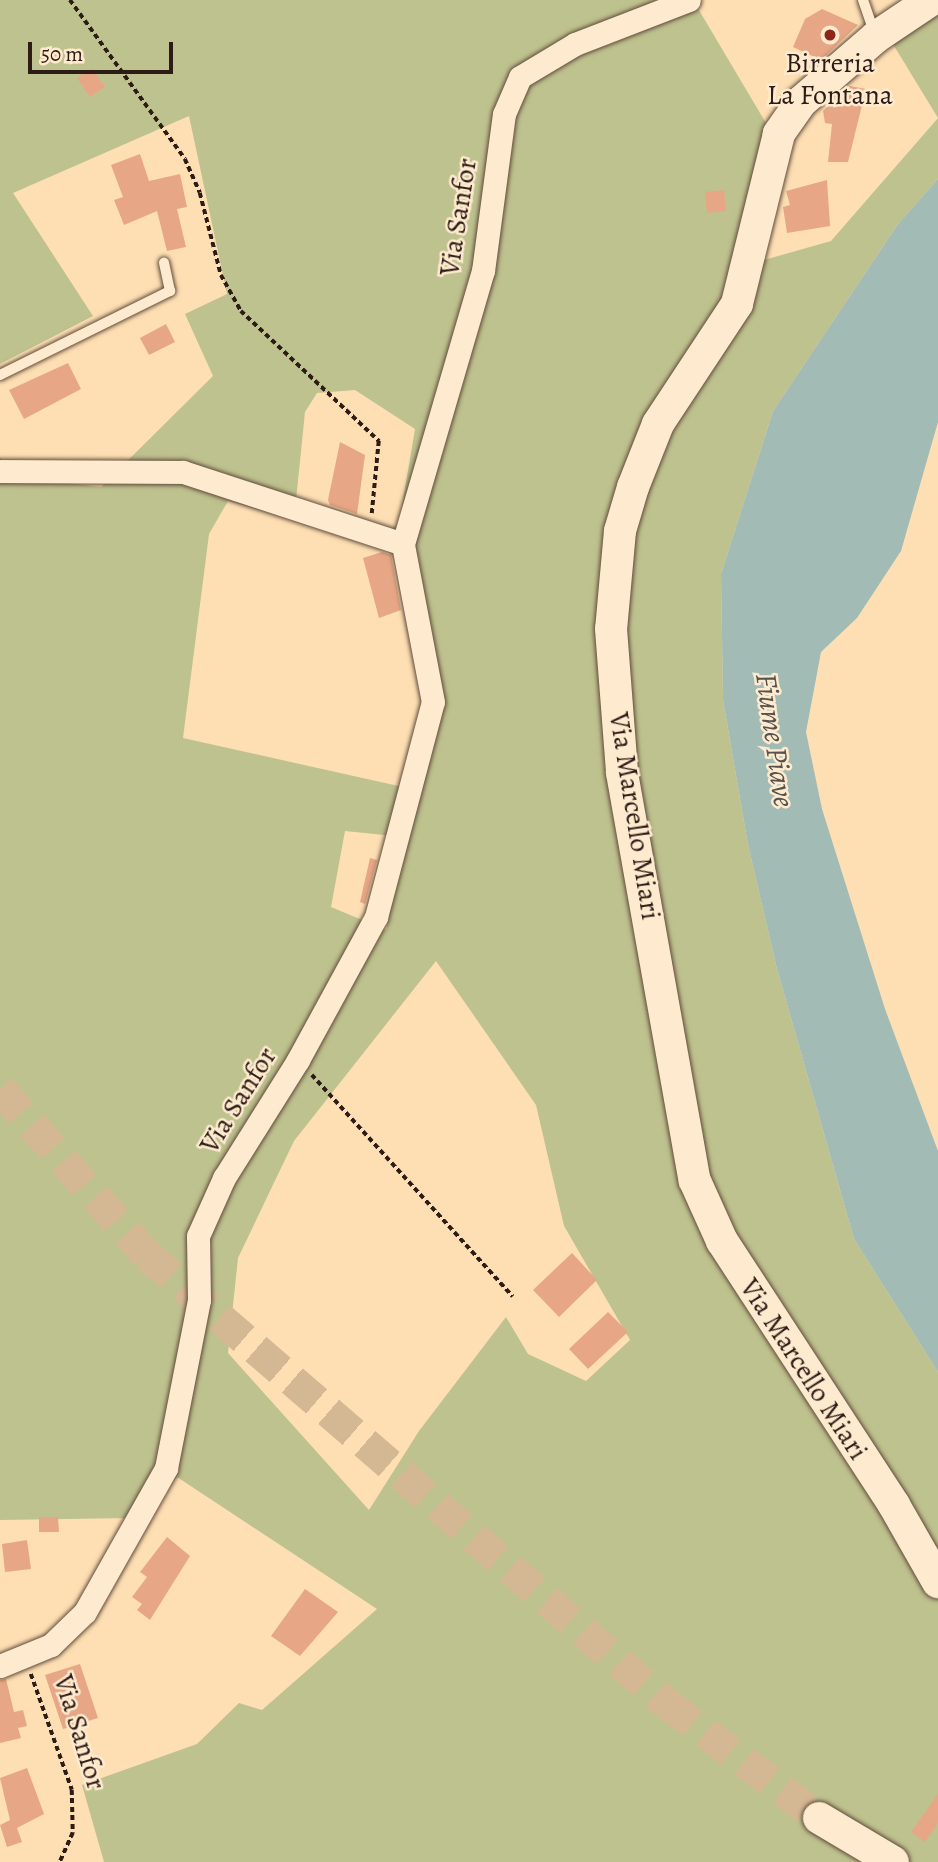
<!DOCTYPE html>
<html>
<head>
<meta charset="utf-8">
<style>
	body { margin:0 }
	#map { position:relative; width:938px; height:1862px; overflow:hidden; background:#fedfb3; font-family:Alegreya,serif }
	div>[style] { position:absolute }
	.green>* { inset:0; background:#bec28e }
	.water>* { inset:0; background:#a2bbb5 }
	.building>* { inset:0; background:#e7a786 }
	.secondary-tunnel>* { height:32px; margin-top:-16px; transform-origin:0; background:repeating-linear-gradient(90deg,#d4b893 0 32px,transparent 0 48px) }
	.path>* { height:3.5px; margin-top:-1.75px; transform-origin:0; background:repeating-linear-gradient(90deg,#2d1b15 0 5px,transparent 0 8.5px) }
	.roads { filter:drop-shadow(0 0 2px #614c3c) drop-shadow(0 0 2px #614c3c) }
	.lane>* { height:10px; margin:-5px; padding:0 5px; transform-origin:5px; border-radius:5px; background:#feeace }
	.street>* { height:23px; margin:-11.5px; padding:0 11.5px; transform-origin:11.5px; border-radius:11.5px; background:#feeace }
	.secondary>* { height:32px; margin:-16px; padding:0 16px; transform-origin:16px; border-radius:16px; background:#feeace }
	.dots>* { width:19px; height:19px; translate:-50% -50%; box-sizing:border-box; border:4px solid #feeace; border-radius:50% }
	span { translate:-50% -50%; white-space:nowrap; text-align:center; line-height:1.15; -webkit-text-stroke:5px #feeace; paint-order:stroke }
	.poi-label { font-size:28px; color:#2d1b15 }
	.street-label { font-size:28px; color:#2d1b15 }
	.water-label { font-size:30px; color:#56534d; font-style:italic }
	.scale { position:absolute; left:28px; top:42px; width:145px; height:32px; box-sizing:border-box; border:4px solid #2d1b15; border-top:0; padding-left:9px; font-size:21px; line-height:24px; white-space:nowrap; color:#2d1b15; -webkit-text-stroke:5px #feeace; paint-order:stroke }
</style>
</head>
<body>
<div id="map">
	<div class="green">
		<div style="clip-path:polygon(evenodd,0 0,693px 0,773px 135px,743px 266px,831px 241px,938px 118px,888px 36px,938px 3px,938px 179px,898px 224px,773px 411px,721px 574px,723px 700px,748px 845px,777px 969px,854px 1239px,938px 1372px,938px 1862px,104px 1862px,82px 1785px,197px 1744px,239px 1703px,262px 1710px,377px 1609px,177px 1477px,133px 1518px,0 1520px,0 457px,11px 476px,101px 487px,213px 376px,185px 314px,227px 294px,189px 116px,13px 193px,93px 316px,0 364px,0 0,355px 390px,415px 429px,397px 535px,441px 708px,421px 791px,183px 738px,209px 534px,228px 501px,294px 520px,305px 412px,317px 393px,355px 390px,0 0,345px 831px,404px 837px,386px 930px,331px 907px,345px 831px,0 0,436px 961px,536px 1105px,564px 1226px,630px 1340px,586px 1381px,528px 1354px,506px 1317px,419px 1431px,369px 1510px,228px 1353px,238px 1258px,294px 1141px,436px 961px)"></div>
	</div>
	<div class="water">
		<div style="clip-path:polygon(938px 179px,938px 422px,901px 551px,857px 618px,821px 652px,806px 732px,822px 809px,885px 1009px,938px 1151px,938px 1372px,854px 1239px,777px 969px,748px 845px,723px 700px,721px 574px,773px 411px,898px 224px)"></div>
	</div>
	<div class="building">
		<div style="clip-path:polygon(822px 9px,858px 25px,821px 60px,793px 47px,805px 19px)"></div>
		<div style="clip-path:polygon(92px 68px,105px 87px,90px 97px,77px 78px)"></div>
		<div style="clip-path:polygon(850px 86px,866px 89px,848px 162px,828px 162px,832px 124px,825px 123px,823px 111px)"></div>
		<div style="clip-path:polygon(140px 154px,149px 181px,180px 174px,187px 207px,177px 209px,186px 247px,167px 251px,157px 211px,124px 225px,114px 200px,123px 197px,111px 165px)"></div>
		<div style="clip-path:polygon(827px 180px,830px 226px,787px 233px,783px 207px,790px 205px,786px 191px)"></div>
		<div style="clip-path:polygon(724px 190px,726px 211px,707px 213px,705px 192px)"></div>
		<div style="clip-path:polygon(166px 324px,175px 342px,149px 355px,140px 338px)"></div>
		<div style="clip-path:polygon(68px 363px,81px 389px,24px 419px,9px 390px)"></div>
		<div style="clip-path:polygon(340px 442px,365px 455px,357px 514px,330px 505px,328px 500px)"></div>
		<div style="clip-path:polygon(382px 552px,391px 555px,401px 610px,379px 618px,363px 558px)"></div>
		<div style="clip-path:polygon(370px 858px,377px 860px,365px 904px,360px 902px)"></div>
		<div style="clip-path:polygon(572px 1253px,597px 1280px,559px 1317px,533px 1290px)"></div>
		<div style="clip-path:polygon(608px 1312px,628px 1332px,588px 1369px,569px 1349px)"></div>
		<div style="clip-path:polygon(39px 1517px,58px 1517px,59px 1532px,39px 1532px)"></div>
		<div style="clip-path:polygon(167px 1537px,190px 1556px,150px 1620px,137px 1610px,142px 1604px,132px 1597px,147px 1577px,140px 1572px)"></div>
		<div style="clip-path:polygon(27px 1540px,31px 1569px,5px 1572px,2px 1544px)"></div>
		<div style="clip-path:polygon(305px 1589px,338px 1612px,300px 1656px,271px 1636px)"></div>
		<div style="clip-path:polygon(80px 1664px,98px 1718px,63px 1729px,45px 1675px)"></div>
		<div style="clip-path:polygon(6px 1679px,14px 1712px,23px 1710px,27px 1726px,18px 1728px,21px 1738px,0 1743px,0 1680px)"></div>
		<div style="clip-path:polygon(27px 1768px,44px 1814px,17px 1828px,22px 1842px,7px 1847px,0 1825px,10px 1820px,0 1778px)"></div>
		<div style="clip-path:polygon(938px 1794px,938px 1823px,925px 1842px,911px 1832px)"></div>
	</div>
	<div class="secondary-tunnel">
		<div style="left:0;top:1089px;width:222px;rotate:48.5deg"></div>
		<div style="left:147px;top:1255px;width:687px;rotate:40.81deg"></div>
		<div style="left:667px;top:1704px;width:190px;rotate:36.9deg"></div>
	</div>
	<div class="path">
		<div style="left:70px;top:0;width:196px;rotate:54.1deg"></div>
		<div style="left:185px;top:159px;width:37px;rotate:66deg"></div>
		<div style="left:200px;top:193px;width:85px;rotate:75.6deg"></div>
		<div style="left:221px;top:275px;width:41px;rotate:60.9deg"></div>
		<div style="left:241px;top:311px;width:190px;rotate:43.3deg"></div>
		<div style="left:379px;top:441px;width:73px;rotate:95.5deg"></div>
		<div style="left:312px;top:1075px;width:299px;rotate:47.8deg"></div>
		<div style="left:31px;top:1674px;width:123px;rotate:70.5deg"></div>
		<div style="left:72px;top:1790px;width:43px;rotate:88.7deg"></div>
		<div style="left:73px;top:1833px;width:32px;rotate:114deg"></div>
	</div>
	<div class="roads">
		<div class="lane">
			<div style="left:863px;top:0;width:37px;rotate:71deg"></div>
			<div style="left:0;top:375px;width:190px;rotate:-26.3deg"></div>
			<div style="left:170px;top:291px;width:29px;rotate:-102deg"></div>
		</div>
		<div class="street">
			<div style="left:0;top:471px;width:183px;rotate:0.3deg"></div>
			<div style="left:183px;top:472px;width:231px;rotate:18.1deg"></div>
			<div style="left:0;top:1666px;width:55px;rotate:-22.4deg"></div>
			<div style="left:51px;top:1645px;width:47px;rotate:-44.1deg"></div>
			<div style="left:85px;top:1612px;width:165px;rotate:-60.6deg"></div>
			<div style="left:166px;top:1468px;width:171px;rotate:-78.9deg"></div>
			<div style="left:199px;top:1300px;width:64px;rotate:-90.9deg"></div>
			<div style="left:198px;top:1236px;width:64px;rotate:-65.9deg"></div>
			<div style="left:224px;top:1178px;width:139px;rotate:-57.9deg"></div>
			<div style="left:298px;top:1060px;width:163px;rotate:-61.4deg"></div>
			<div style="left:376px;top:917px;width:222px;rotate:-75.2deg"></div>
			<div style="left:433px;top:702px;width:161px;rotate:-100.8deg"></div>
			<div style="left:403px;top:544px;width:284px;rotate:-73.7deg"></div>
			<div style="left:483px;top:271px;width:158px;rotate:-82.4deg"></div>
			<div style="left:504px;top:114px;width:40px;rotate:-66.6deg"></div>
			<div style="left:520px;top:77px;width:64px;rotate:-31deg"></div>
			<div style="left:575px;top:44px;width:122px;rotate:-21.1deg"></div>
		</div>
		<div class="secondary">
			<div style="left:931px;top:0;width:66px;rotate:146.1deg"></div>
			<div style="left:876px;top:37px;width:99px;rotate:139.1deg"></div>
			<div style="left:801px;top:102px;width:39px;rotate:125deg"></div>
			<div style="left:779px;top:134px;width:175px;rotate:103.9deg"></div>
			<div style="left:737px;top:304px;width:144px;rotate:123.4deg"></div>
			<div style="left:658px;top:424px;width:68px;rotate:111.6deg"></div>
			<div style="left:633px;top:487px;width:46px;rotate:106.5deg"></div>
			<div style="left:620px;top:531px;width:98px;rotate:95.2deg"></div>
			<div style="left:611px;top:629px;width:144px;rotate:85.6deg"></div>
			<div style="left:622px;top:773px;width:414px;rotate:79.9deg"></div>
			<div style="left:695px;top:1181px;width:66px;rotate:65.8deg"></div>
			<div style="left:722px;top:1241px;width:315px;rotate:56.9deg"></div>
			<div style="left:894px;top:1505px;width:89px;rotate:60.3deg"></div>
			<div style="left:819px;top:1818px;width:86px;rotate:30.7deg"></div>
		</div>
	</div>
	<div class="dots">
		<div style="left:830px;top:35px;background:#8f2418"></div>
	</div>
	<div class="poi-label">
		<span style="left:830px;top:79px">Birreria<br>La Fontana</span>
	</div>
	<div class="street-label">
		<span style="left:458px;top:217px;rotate:-81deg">Via Sanfor</span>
		<span style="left:635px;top:816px;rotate:81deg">Via Marcello Miari</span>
		<span style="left:238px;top:1100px;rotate:-58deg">Via Sanfor</span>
		<span style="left:804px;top:1369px;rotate:57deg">Via Marcello Miari</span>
		<span style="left:80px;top:1732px;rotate:73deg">Via Sanfor</span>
	</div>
	<div class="water-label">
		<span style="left:775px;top:740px;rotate:82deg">Fiume Piave</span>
	</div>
	<div class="scale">50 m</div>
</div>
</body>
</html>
